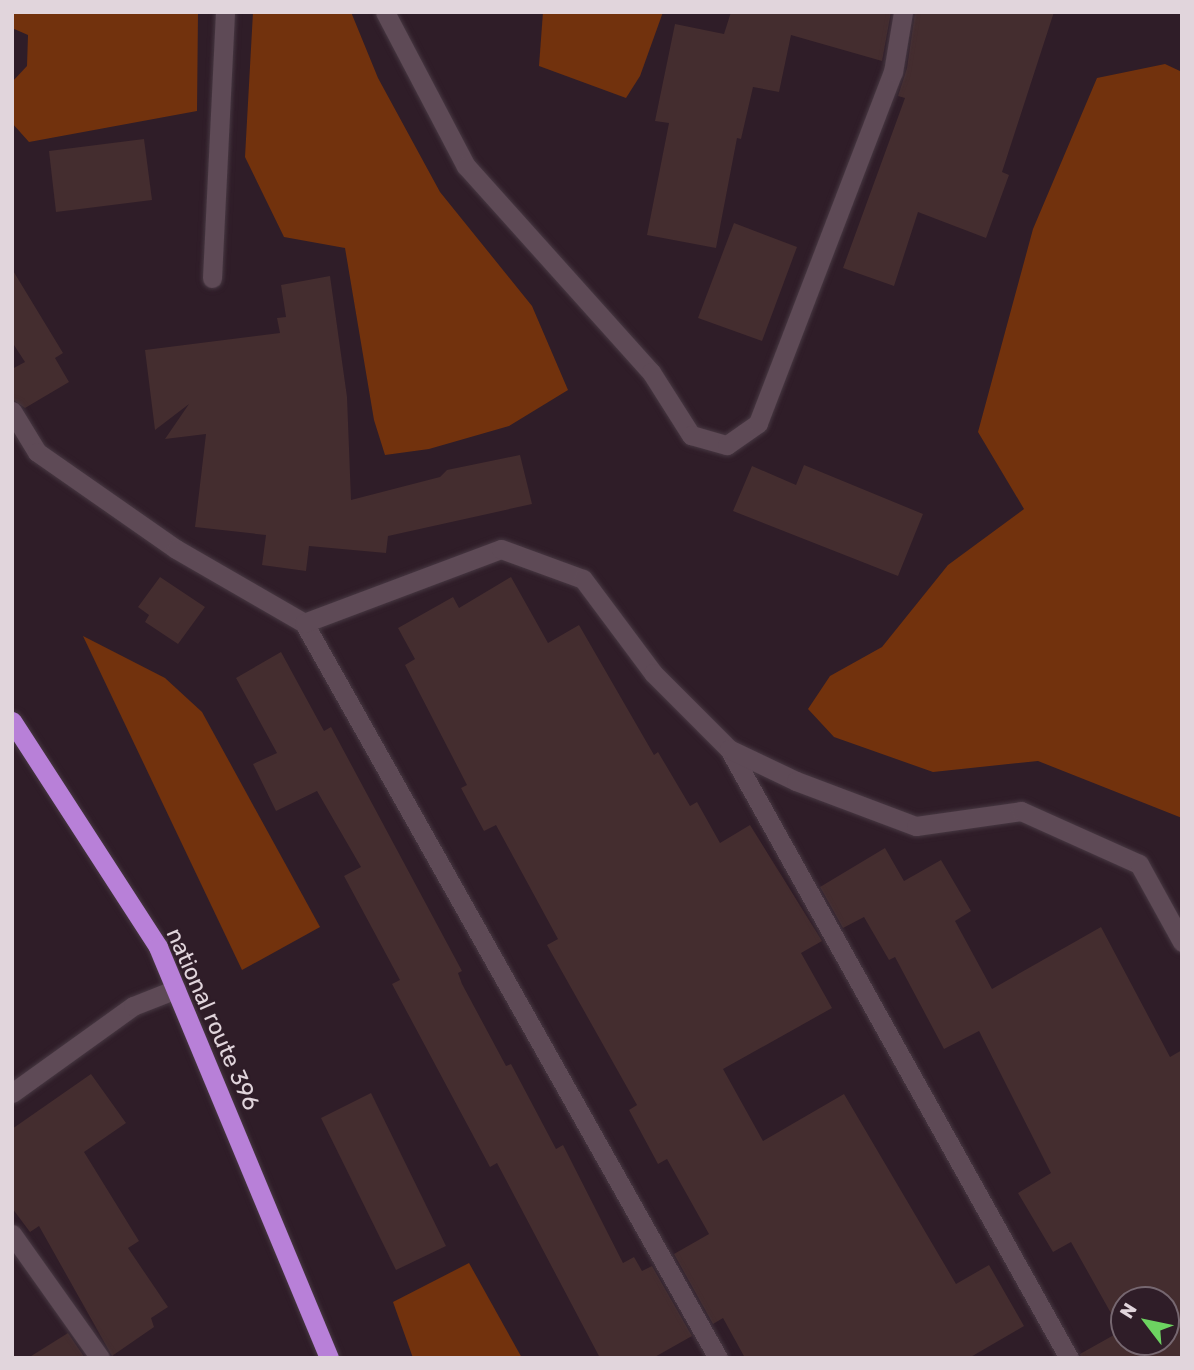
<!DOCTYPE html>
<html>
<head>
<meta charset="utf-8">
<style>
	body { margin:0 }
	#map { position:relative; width:1194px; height:1370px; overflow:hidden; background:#2f1d28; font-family:Rubik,sans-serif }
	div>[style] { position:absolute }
	.green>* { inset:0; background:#72320d }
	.building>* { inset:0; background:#442d2f }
	.roads { filter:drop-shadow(0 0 2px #473842) drop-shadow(0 0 2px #473842) }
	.service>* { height:19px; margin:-9.5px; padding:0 9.5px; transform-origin:9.5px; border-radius:9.5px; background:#5e4a56 }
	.minor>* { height:19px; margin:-9.5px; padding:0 9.5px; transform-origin:9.5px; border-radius:9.5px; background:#5e4a56 }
	.trunk>* { height:19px; margin:-9.5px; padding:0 9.5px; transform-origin:9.5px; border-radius:9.5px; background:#b880d8 }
	span { translate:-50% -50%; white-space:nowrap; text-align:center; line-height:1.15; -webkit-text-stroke:5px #2f1d28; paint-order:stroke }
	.street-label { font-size:23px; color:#e1d5dc }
	.frame { position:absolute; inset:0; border:14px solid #e1d5dc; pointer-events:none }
	.north { position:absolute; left:1110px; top:1286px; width:70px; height:70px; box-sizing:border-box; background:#2f1d28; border:2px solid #766770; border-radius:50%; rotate:302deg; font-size:19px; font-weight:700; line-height:28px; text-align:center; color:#e1d5dc }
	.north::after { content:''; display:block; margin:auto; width:24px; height:32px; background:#6dd361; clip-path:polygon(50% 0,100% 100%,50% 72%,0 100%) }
</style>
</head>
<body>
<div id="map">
	<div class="green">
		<div style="clip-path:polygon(13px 12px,198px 12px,197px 111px,29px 142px,12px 123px,12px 82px,27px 66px,28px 35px,12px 28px)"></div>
		<div style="clip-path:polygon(253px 12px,351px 12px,378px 78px,440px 192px,532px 306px,568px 390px,509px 426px,429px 449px,385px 455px,374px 420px,345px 248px,284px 237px,245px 157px)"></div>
		<div style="clip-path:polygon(543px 12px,663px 12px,640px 76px,626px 98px,539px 66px)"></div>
		<div style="clip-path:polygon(1165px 64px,1182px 72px,1182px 818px,1038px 761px,933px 772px,834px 737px,808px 709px,830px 676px,882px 647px,948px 565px,1024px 509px,978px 432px,1033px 229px,1097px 78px)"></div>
		<div style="clip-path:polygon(83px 636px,165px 678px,202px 712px,320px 927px,242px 970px)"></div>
		<div style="clip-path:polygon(469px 1263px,522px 1358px,413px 1358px,393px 1302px)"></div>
	</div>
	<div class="building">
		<div style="clip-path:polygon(731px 12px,891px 12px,882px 61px,791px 35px,779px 92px,753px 87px,741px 139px,737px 138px,716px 248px,647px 235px,669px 123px,655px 121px,675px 24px,724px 34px)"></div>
		<div style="clip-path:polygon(915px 12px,1054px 12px,1002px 172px,1009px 175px,986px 238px,918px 212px,894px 286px,843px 268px,905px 98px,898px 96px,907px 68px)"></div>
		<div style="clip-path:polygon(144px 139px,152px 200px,56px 212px,49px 151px)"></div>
		<div style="clip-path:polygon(734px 223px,797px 247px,762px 341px,698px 318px)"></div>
		<div style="clip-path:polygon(12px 269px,63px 353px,55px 358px,69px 382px,25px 408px,12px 399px,12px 369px,25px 362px,12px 342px)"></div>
		<div style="clip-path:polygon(330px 276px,347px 397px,351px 500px,440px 477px,447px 470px,520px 455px,532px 504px,388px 536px,386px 553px,309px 546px,306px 571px,262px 565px,266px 535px,195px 527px,206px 434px,165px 439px,189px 404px,155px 430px,145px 350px,280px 333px,277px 318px,286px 317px,281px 285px)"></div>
		<div style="clip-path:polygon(804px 465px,923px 514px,898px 576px,733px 511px,752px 466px,796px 485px)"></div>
		<div style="clip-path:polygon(160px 577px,205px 607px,178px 644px,145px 622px,149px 615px,138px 607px)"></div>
		<div style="clip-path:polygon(511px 577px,548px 643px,579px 625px,654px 755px,658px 752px,690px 806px,697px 802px,720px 843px,750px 825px,822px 941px,801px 953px,832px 1008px,723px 1069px,763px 1141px,844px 1094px,956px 1284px,989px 1265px,1024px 1326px,969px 1358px,745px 1358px,723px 1318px,713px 1324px,674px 1254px,709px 1234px,667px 1159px,658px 1164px,629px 1110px,637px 1105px,547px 945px,558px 939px,496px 825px,484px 831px,461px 788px,467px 785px,405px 665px,415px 659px,398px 628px,453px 597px,459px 608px)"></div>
		<div style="clip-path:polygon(281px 652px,324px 731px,331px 727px,462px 971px,458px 973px,462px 984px,506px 1066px,511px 1064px,556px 1149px,563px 1145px,623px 1263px,634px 1257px,642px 1271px,652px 1266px,692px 1336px,653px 1358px,600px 1358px,497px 1163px,490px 1167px,392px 984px,400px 980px,344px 876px,361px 867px,317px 791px,276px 811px,253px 764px,277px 753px,236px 678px)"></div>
		<div style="clip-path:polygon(evenodd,885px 848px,904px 881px,941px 860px,971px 911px,955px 921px,992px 989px,1101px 927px,1170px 1057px,1182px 1050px,1182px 1358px,1081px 1358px,1080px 1354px,1121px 1331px,1071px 1242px,1053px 1252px,1018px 1193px,1051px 1173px,979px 1031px,944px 1049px,895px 957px,889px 960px,864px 917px,843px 928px,820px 887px,885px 848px,1124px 1300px,1166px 1300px,1166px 1342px,1124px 1342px,1124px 1300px)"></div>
		<div style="clip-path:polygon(91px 1074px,126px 1123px,84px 1152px,139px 1241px,128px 1248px,168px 1307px,151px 1318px,154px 1327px,112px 1356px,39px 1226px,30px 1232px,12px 1208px,12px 1129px)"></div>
		<div style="clip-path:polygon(371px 1093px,446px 1246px,396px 1270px,321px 1118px)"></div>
		<div style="clip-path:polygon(68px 1333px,85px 1358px,28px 1358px)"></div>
	</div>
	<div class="roads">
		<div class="service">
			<div style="left:385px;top:12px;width:174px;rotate:62.3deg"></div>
			<div style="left:466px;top:166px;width:277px;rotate:48.1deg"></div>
			<div style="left:651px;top:372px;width:75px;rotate:57.6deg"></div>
			<div style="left:691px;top:435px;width:37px;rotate:16deg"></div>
			<div style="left:727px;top:445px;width:38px;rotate:-35deg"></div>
			<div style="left:758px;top:423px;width:376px;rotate:-69deg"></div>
			<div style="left:893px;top:72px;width:61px;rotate:-80.5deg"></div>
			<div style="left:212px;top:278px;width:266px;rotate:-87.2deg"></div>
			<div style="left:12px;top:1093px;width:149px;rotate:-35.7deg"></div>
			<div style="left:133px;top:1006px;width:46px;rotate:-21.6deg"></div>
			<div style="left:12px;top:1234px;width:152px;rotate:54.6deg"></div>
		</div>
		<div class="minor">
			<div style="left:12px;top:411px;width:48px;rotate:58.6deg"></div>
			<div style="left:37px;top:452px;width:169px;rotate:34.9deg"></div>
			<div style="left:176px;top:549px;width:148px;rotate:30deg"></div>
			<div style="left:729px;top:749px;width:697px;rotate:60.83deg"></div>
			<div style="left:718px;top:1358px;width:844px;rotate:-119.39deg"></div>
			<div style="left:304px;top:623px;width:210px;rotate:-20.6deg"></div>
			<div style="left:501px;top:549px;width:87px;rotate:20.1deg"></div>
			<div style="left:583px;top:579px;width:117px;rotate:53.3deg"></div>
			<div style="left:653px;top:673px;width:107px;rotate:45deg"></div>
			<div style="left:729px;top:749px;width:74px;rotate:25.5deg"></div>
			<div style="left:796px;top:781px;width:128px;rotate:20.6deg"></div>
			<div style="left:916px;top:826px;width:106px;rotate:-8.1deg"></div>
			<div style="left:1021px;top:811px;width:129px;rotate:24.2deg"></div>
			<div style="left:1139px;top:864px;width:89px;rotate:61.1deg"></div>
		</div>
		<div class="trunk">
			<div style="left:12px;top:721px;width:269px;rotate:57.1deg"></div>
			<div style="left:158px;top:947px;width:445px;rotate:67.4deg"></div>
		</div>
	</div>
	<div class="street-label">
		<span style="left:213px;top:1019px;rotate:66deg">national route 396</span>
	</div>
	<div class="frame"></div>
	<div class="north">N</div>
</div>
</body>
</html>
